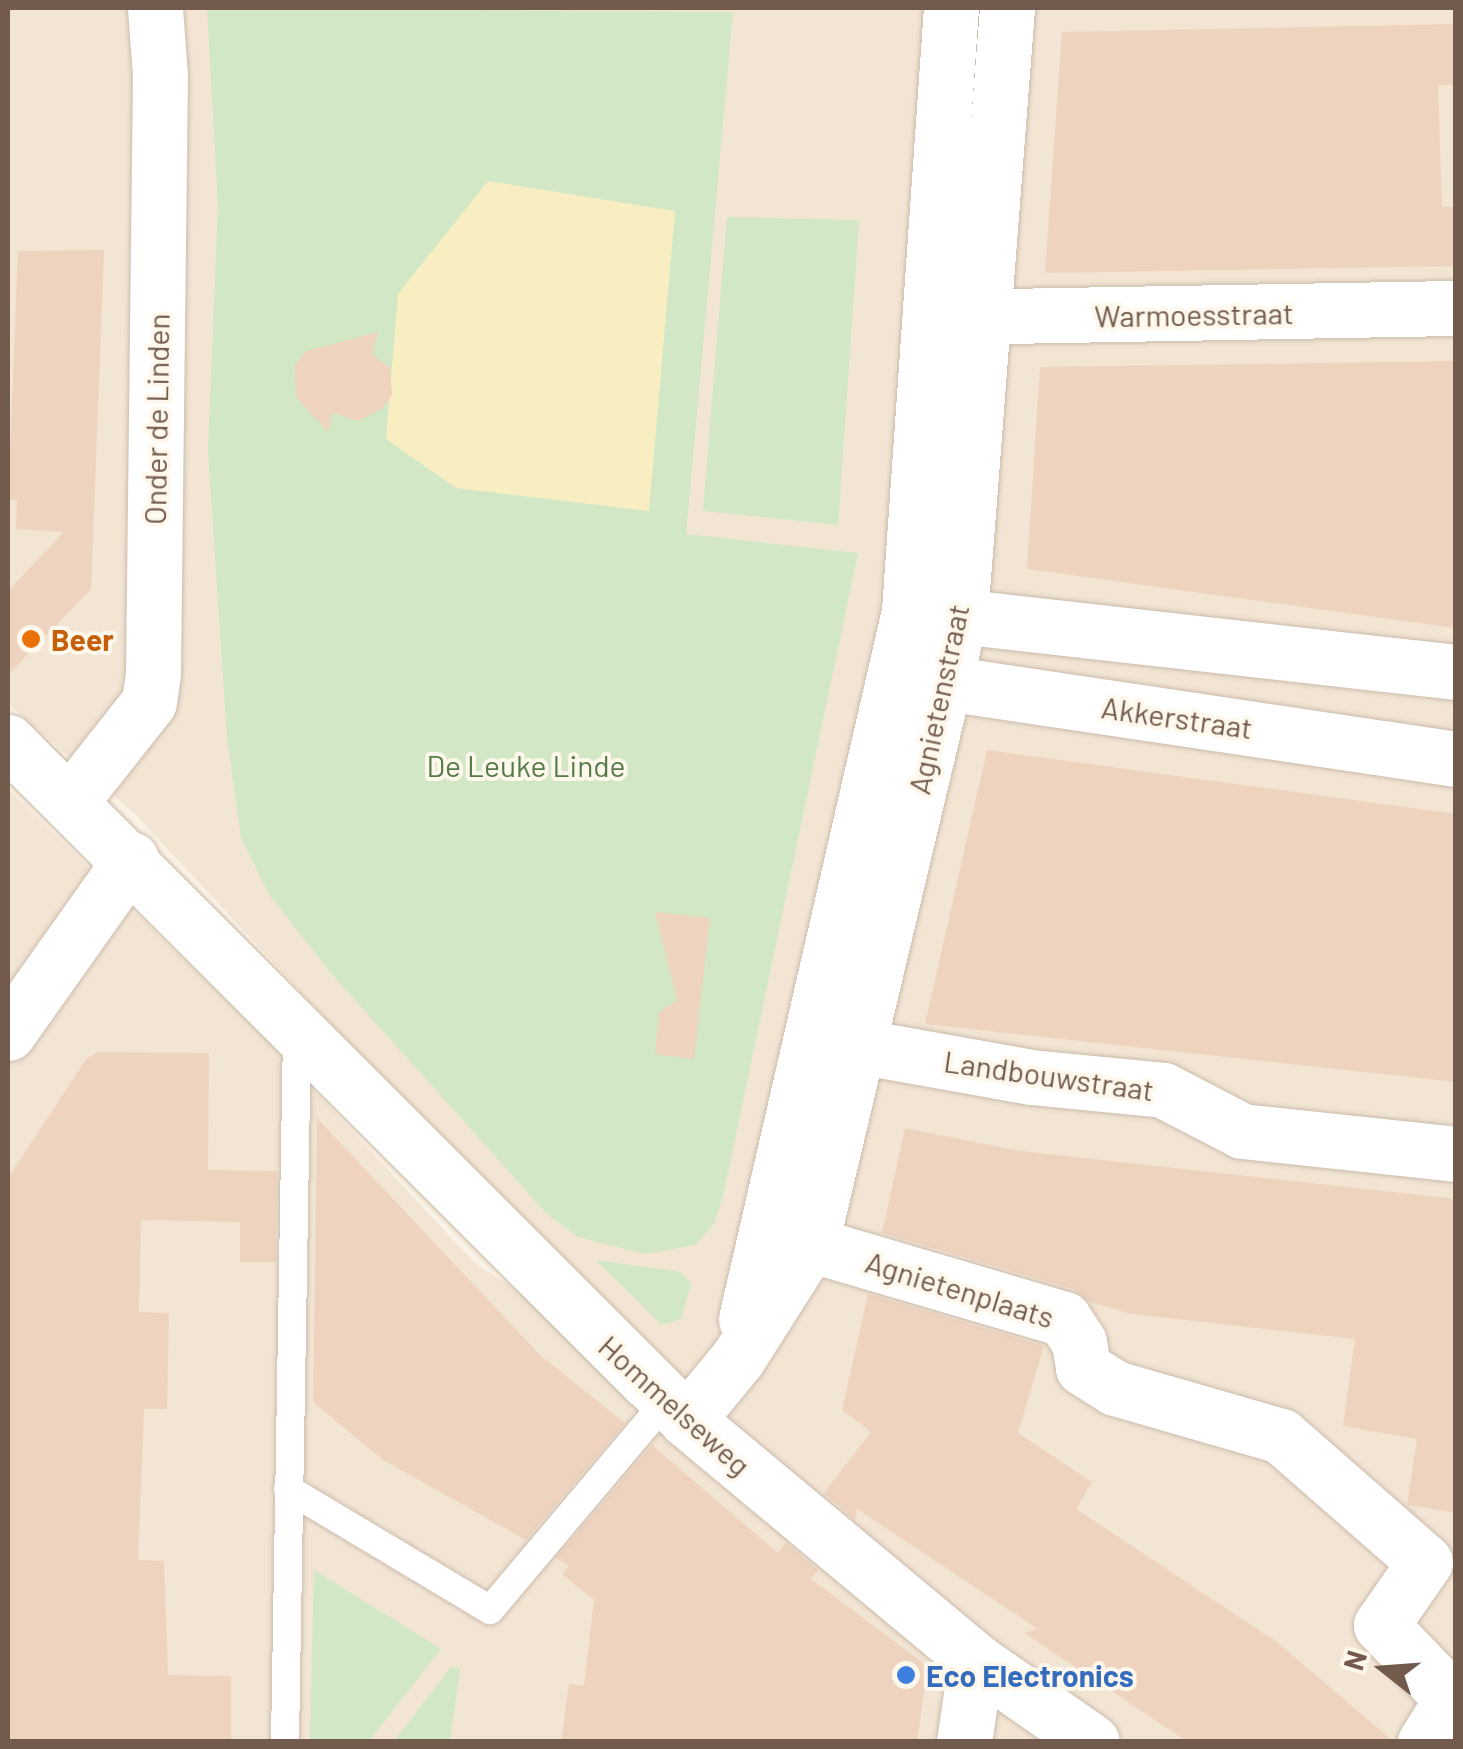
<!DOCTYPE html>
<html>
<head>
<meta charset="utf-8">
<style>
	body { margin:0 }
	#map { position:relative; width:1463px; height:1749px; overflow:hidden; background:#fbf3e5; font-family:Barlow,sans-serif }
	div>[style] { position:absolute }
	.residential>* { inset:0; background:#f2e5d4 }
	.green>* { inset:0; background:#d1e7c5 }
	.sand>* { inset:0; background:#f8eec2 }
	.building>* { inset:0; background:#eed3bf }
	.roads { filter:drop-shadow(0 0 2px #cbbbac) drop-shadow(0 0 2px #cbbbac) }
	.service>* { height:28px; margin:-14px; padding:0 14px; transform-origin:14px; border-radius:14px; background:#fff }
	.minor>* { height:55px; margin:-27.5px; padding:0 27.5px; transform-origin:27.5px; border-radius:27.5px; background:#fff }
	.tertiary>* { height:55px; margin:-27.5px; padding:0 27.5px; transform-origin:27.5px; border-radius:27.5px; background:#fff }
	.dots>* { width:28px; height:28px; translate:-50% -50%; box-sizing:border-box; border:5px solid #fef7eb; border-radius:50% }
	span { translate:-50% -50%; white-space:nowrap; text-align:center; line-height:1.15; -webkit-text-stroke:8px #fef7eb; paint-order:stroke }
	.street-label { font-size:30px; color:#725b4c }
	.food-label { font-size:30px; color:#c56008; font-weight:700 }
	.left { translate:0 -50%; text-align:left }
	.park-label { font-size:30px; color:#557c48 }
	.shop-label { font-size:30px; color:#366cbe; font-weight:700 }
	.frame { position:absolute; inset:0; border:10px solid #725b4c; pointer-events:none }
	.north { position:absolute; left:1333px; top:1619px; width:100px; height:100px; -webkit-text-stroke:8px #fef7eb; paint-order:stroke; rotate:287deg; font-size:28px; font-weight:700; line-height:40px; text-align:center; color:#725b4c }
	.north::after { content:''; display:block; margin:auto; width:35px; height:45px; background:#725b4c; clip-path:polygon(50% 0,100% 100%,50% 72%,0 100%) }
</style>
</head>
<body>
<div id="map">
	<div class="residential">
		<div style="clip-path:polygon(8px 8px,1455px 8px,1455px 1741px,1127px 1741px,1030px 1679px,933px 1603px,576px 1287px,134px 813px,8px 704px)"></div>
		<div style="clip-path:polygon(8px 789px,268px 1041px,476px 1264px,523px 1294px,1054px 1741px,8px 1741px)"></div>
	</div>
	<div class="green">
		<div style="clip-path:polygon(207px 8px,733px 12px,686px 534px,858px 553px,723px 1196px,715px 1222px,695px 1245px,645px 1254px,578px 1237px,547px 1214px,330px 972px,268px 893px,241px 837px,227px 737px,208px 451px,218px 205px)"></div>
		<div style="clip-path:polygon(727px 217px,859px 220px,838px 525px,703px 511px)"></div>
		<div style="clip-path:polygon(596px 1260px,681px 1272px,691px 1284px,681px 1319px,662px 1325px)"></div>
		<div style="clip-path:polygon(314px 1570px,441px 1649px,369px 1741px,310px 1741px)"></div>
		<div style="clip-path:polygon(451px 1667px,460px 1669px,450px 1741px,394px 1741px)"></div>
	</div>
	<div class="sand">
		<div style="clip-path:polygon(488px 181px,675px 211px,649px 511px,456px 488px,386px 439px,398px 294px)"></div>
	</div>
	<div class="building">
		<div style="clip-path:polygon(1456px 24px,1456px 85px,1438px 85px,1442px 207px,1456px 207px,1456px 266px,1045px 273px,1062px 32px)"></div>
		<div style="clip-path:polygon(104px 250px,91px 589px,8px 675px,8px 591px,64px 532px,16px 529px,17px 500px,8px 499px,18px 251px)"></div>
		<div style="clip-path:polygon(378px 332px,372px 354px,390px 368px,392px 395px,382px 409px,358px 421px,333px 413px,328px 432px,296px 397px,295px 365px,306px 351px)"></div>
		<div style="clip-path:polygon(1456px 361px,1456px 628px,1027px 569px,1040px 367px)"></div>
		<div style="clip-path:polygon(987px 750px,1456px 814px,1456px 1082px,925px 1024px)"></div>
		<div style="clip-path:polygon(655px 912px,710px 918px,694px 1059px,655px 1054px,659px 1013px,677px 1000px)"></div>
		<div style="clip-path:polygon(98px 1052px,209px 1053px,208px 1170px,277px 1171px,276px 1262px,240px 1262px,240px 1222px,141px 1220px,139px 1312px,169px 1313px,167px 1409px,144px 1409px,138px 1560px,164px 1561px,168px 1675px,231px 1676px,231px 1742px,8px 1742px,8px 1178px,87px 1058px)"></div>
		<div style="clip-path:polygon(317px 1118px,540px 1355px,625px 1423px,526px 1540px,383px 1460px,313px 1402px)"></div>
		<div style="clip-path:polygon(905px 1128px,1021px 1151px,1456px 1199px,1456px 1513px,1407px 1505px,1417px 1439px,1343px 1426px,1355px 1339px,1132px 1314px,1090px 1302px,1073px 1289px,882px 1233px)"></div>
		<div style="clip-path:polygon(868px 1294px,1044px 1346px,1018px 1433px,1092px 1482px,1076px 1509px,1277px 1642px,1394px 1742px,1188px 1742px,1024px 1633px,1038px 1629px,857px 1509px,855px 1520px,824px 1493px,871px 1432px,842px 1410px)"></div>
		<div style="clip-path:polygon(652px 1445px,778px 1553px,786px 1543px,818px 1570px,811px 1579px,922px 1662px,927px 1673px,917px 1742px,561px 1742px,569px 1684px,584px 1686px,594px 1600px,562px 1574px,569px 1566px,556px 1558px)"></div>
	</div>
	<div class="roads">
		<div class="service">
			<div style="left:288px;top:1489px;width:235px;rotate:30.9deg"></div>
			<div style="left:490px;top:1610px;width:275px;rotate:-49.9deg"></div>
			<div style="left:285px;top:1742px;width:709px;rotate:-89.03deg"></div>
		</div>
		<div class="minor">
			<div style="left:949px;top:317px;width:507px;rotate:-1.02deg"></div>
			<div style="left:922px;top:612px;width:537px;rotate:6.41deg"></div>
			<div style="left:905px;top:677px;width:557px;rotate:8.46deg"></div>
			<div style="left:70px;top:802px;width:127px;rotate:-51.7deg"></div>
			<div style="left:149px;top:702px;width:30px;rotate:-82deg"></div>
			<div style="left:153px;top:672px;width:597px;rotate:-89.33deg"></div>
			<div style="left:160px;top:75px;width:67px;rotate:-94.3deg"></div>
			<div style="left:8px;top:1033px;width:213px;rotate:-54.7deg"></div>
			<div style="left:824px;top:1040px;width:210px;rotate:10.1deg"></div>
			<div style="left:1031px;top:1077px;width:133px;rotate:5.6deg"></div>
			<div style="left:1163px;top:1090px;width:89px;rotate:27.4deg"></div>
			<div style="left:1242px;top:1131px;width:215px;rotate:6.1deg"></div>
			<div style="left:779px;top:1235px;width:297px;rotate:16.4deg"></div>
			<div style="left:1064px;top:1319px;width:27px;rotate:57deg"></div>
			<div style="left:1079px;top:1342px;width:26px;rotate:81deg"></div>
			<div style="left:1083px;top:1368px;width:38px;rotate:32deg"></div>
			<div style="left:1115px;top:1388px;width:173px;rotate:16.1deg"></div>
			<div style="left:1281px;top:1436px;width:191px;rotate:41.2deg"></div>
			<div style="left:1425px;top:1562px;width:77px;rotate:124.9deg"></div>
			<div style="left:1381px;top:1625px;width:103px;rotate:46.2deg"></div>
			<div style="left:1452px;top:1699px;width:51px;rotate:122.1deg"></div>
			<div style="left:746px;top:1319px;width:727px;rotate:-77.03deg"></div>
			<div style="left:909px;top:611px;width:604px;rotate:-86.02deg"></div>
			<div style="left:687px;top:1420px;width:80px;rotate:-50.6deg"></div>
			<div style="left:738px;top:1358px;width:136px;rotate:-57.6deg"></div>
			<div style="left:811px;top:1243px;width:644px;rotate:-76.63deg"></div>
			<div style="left:960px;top:616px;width:610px;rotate:-85.58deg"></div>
			<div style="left:964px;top:1742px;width:82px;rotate:-81.6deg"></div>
		</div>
		<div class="tertiary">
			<div style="left:8px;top:742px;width:960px;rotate:44.96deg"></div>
			<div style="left:687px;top:1420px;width:376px;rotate:39.8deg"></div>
			<div style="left:976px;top:1661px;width:141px;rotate:34.9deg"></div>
		</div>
	</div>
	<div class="dots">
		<div style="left:31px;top:639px;background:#e8710a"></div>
		<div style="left:906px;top:1675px;background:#3f7fe0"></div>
	</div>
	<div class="street-label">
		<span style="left:1194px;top:314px;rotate:-1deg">Warmoesstraat</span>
		<span style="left:156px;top:419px;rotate:-89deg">Onder de Linden</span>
		<span style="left:938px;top:699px;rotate:-78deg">Agnietenstraat</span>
		<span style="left:1177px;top:717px;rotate:8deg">Akkerstraat</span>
		<span style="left:1049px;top:1075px;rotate:8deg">Landbouwstraat</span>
		<span style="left:960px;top:1289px;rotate:17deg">Agnietenplaats</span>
		<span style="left:675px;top:1405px;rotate:42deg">Hommelseweg</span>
	</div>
	<div class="food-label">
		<span class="left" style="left:51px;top:639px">Beer</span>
	</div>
	<div class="park-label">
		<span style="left:526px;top:765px">De Leuke Linde</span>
	</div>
	<div class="shop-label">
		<span class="left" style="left:926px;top:1675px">Eco Electronics</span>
	</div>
	<div class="frame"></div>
	<div class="north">N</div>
</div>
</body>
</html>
